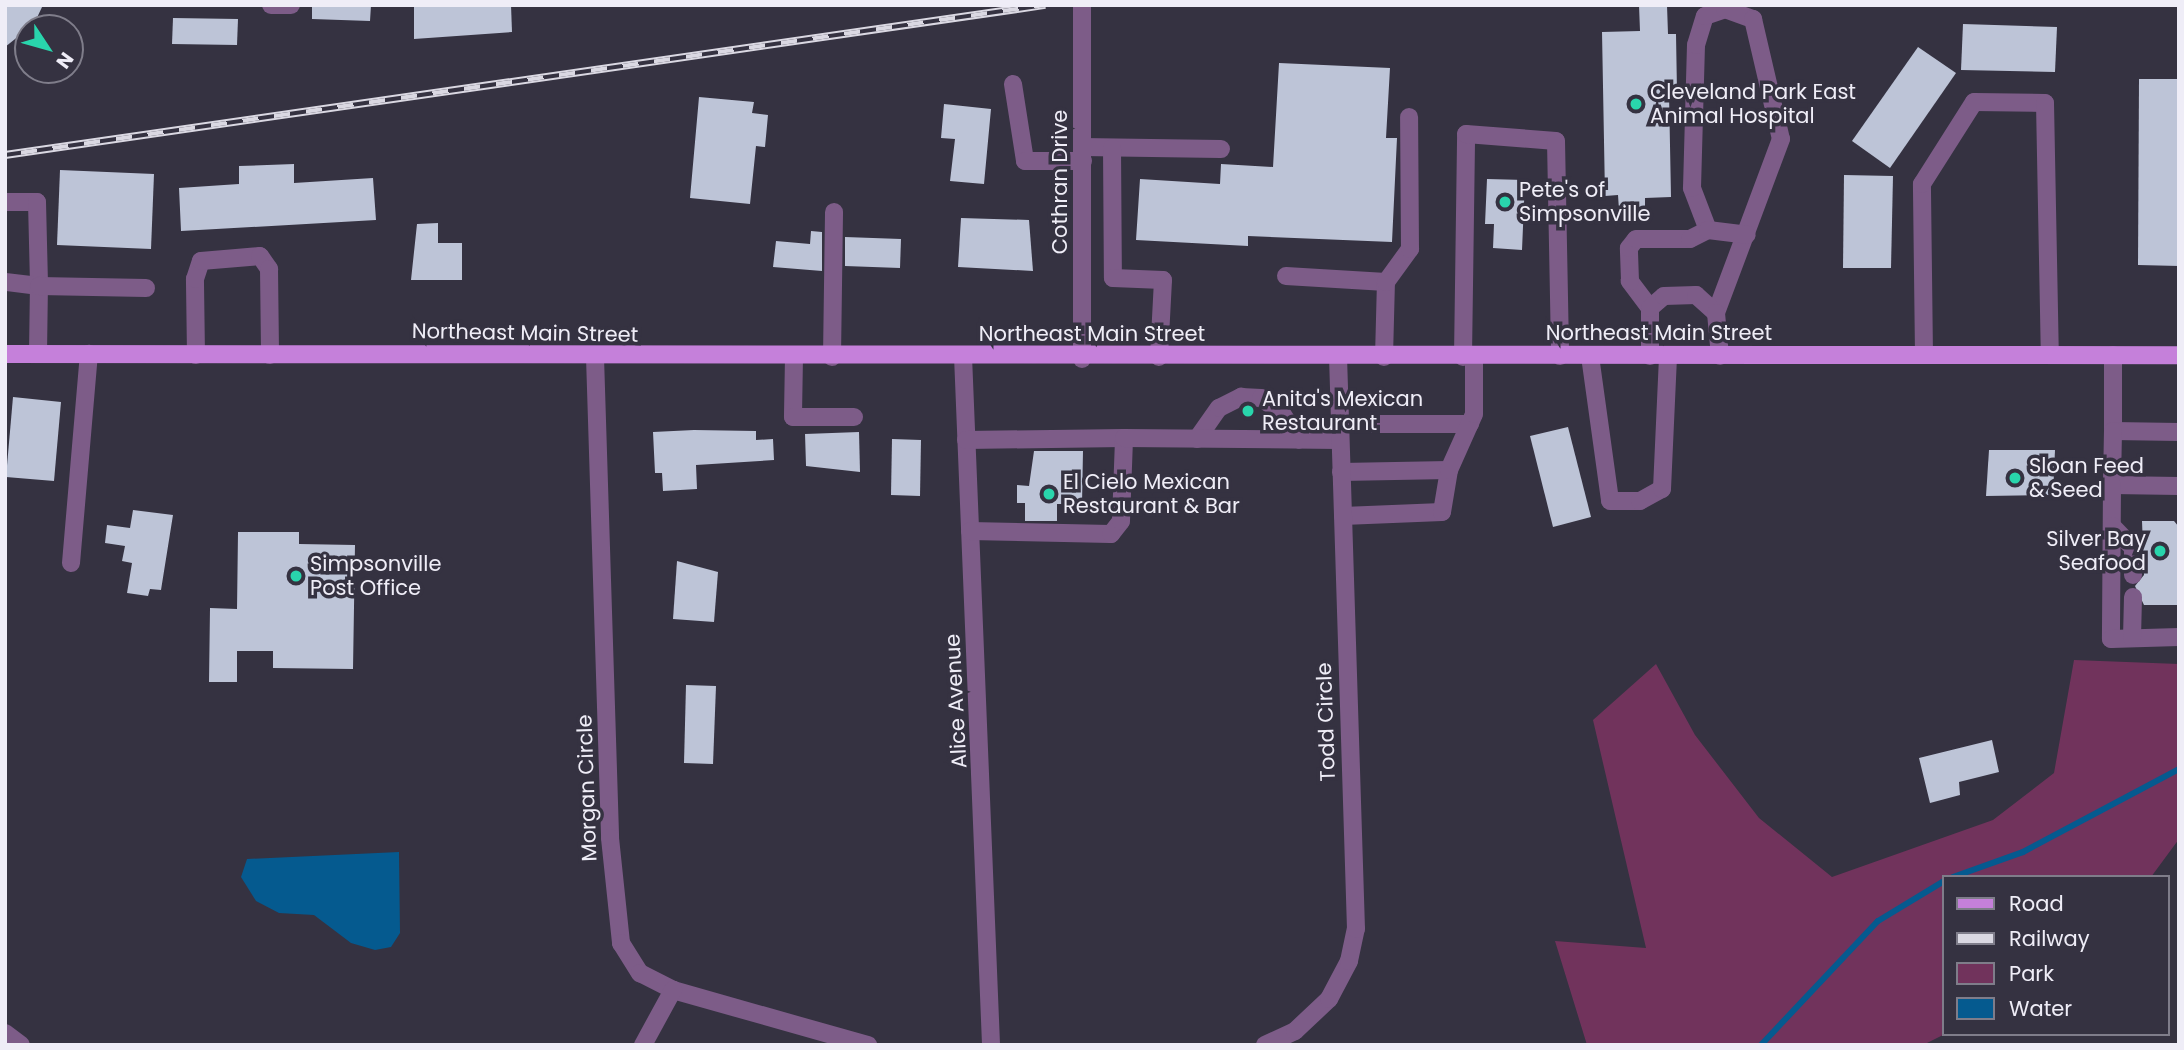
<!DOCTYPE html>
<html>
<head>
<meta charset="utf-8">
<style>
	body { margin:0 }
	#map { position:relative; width:2184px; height:1050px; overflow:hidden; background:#353241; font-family:Poppins,sans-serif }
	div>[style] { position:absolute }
	.green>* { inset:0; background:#71335c }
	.water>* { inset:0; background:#055a8f }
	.stream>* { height:6px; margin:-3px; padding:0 3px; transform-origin:3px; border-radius:3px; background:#055a8f }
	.building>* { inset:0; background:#bdc4d7 }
	.minor>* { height:18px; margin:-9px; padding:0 9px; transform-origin:9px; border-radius:9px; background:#7d5c88 }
	.major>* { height:18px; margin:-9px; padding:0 9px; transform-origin:9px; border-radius:9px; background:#c580da }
	.rail>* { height:8px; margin-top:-4px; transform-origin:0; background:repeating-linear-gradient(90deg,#353241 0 16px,#dad8e2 0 32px); box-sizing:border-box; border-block:2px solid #dad8e2 }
	.dots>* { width:19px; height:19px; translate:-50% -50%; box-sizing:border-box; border:4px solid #353241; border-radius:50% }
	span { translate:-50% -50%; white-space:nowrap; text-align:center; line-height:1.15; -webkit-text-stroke:7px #353241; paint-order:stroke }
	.poi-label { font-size:21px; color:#efedf7 }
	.left { translate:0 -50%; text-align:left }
	.right { translate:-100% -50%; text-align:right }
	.street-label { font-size:21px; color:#efedf7 }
	.frame { position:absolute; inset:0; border:7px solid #efedf7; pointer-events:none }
	.legend { position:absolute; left:1942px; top:875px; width:228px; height:161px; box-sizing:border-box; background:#353241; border:2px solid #7f7d8a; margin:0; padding:9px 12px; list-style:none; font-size:21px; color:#efedf7 }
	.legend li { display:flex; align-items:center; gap:14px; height:35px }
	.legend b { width:35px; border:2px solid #7f7d8a }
	.north { position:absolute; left:14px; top:14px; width:70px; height:70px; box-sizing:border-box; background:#353241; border:2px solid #7f7d8a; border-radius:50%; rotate:126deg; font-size:19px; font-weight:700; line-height:28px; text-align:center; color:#efedf7 }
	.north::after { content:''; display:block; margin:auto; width:24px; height:32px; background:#29d5ac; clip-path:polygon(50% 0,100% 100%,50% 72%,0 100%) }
</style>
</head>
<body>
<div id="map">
	<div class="green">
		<div style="clip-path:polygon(2074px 660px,2179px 664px,2179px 839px,2151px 877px,1944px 877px,1945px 1034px,1923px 1045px,1587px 1045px,1555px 941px,1646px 948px,1593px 720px,1656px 664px,1695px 735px,1759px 818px,1832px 877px,1993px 820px,2054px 773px)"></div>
	</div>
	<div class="water">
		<div style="clip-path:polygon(399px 852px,400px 933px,391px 947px,375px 950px,351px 943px,314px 915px,279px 913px,256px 901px,241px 877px,247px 859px)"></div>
	</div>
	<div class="stream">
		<div style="left:1953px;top:877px;width:74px;rotate:-19.7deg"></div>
		<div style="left:2023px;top:852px;width:177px;rotate:-28deg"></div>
		<div style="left:1761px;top:1045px;width:170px;rotate:-46.7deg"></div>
		<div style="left:1878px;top:921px;width:77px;rotate:-31.2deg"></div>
	</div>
	<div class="building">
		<div style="clip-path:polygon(5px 5px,43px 5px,34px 24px,5px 47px)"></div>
		<div style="clip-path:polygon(312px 5px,371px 5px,370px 21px,312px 19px)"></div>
		<div style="clip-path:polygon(414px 5px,511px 5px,512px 32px,414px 39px)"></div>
		<div style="clip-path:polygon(1639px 5px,1667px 5px,1668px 34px,1676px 34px,1677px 92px,1669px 93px,1671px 197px,1645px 198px,1645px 209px,1619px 210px,1618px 195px,1605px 196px,1602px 32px,1640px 31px)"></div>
		<div style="clip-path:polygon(173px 18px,238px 19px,237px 45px,172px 44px)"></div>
		<div style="clip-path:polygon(1963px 24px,2057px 27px,2055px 72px,1961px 70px)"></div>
		<div style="clip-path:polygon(1918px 47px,1956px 73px,1890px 168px,1852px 141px)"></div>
		<div style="clip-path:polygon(1279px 63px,1390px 68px,1386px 138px,1397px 138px,1392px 242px,1248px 236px,1248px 246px,1136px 240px,1140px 179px,1220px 184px,1221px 164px,1273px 167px)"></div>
		<div style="clip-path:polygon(2139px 79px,2179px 79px,2179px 266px,2138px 265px)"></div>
		<div style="clip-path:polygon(699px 97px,754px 102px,752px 113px,768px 115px,765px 147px,756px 146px,750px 204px,690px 198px)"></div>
		<div style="clip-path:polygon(944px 104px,991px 109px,984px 184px,950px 181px,955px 139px,941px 138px)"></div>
		<div style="clip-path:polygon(294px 164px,294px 183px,373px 178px,376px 220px,181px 231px,179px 188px,239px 184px,239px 166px)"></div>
		<div style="clip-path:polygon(60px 170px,154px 174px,151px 249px,57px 245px)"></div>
		<div style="clip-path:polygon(1844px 175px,1893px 176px,1891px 268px,1843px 268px)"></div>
		<div style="clip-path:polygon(1487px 179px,1525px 180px,1522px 250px,1493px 248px,1494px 224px,1485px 224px)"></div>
		<div style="clip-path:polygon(961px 218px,1029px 220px,1033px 271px,958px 267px)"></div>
		<div style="clip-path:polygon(438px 223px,438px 243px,462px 243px,462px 280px,411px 280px,417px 224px)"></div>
		<div style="clip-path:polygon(811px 231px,822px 232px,822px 271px,773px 267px,776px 241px,810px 244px)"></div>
		<div style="clip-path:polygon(845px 237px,901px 239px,900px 268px,845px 266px)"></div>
		<div style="clip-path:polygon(13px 397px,61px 402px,54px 481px,6px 477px)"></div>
		<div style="clip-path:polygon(1568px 427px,1591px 517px,1553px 527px,1530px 436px)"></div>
		<div style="clip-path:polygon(694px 430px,756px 431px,756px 440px,773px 439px,774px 460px,696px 465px,697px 489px,663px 491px,662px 473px,655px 473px,653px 432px)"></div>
		<div style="clip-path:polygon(859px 432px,860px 472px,806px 466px,805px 434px)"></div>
		<div style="clip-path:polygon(892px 439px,921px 440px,920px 496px,891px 495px)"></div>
		<div style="clip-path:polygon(1989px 450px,2055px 450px,2053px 495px,1986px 496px)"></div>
		<div style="clip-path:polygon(1034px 451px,1083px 451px,1082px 504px,1057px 504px,1057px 521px,1025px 521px,1025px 503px,1017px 503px,1017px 485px,1029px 486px)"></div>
		<div style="clip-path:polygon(133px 510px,173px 515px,161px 590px,150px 589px,148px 596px,127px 593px,132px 563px,122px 561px,125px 546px,105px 543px,107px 525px,130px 528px)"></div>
		<div style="clip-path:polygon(2142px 521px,2174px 521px,2179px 527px,2179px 605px,2144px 605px,2135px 586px,2144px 575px)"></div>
		<div style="clip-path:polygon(238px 532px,299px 532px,299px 544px,355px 545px,353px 669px,273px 668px,273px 651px,237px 651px,237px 682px,209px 682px,210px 608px,237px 609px)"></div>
		<div style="clip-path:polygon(677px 561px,718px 572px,714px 622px,673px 619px)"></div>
		<div style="clip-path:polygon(686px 685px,716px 686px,713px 764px,684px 763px)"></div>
		<div style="clip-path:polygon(1992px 740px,1999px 772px,1959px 782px,1960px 795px,1930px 803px,1919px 758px)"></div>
	</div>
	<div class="minor">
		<div style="left:271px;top:5px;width:20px"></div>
		<div style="left:1013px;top:84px;width:78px;rotate:81.1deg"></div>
		<div style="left:1025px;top:161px;width:58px"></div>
		<div style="left:1082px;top:147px;width:139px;rotate:0.8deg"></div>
		<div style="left:1112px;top:148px;width:130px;rotate:89.6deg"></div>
		<div style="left:1113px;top:278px;width:50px;rotate:2.3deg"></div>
		<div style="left:1163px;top:280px;width:77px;rotate:93deg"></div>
		<div style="left:5px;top:202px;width:32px"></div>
		<div style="left:37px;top:202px;width:84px;rotate:88.6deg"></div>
		<div style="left:39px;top:286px;width:34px;rotate:-173deg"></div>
		<div style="left:1708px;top:230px;width:45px;rotate:-110.9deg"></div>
		<div style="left:1692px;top:188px;width:143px;rotate:-88.4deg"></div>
		<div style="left:1696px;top:45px;width:30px;rotate:-73deg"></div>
		<div style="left:1705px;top:16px;width:21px;rotate:-19deg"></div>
		<div style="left:1725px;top:9px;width:30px;rotate:20deg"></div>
		<div style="left:1753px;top:19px;width:123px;rotate:76.9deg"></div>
		<div style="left:1781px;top:139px;width:186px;rotate:110.5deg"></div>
		<div style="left:1286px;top:276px;width:100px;rotate:3.4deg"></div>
		<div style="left:1650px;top:308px;width:34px;rotate:-127deg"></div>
		<div style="left:1630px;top:281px;width:33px;rotate:-92deg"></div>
		<div style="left:1629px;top:248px;width:11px;rotate:-52deg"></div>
		<div style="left:1636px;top:239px;width:54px"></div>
		<div style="left:1690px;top:239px;width:20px;rotate:-27deg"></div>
		<div style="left:1708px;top:230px;width:39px;rotate:7deg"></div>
		<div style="left:38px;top:354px;width:68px;rotate:-89.2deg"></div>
		<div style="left:39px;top:286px;width:107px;rotate:1.1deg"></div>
		<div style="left:196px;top:355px;width:76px;rotate:-90.8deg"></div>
		<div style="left:195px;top:279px;width:19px;rotate:-72deg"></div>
		<div style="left:201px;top:261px;width:59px;rotate:-4.8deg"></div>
		<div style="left:260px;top:256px;width:16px;rotate:55deg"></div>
		<div style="left:269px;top:269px;width:86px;rotate:89.3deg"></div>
		<div style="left:1924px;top:355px;width:171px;rotate:-90.7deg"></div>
		<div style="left:1922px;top:184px;width:97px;rotate:-57.6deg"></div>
		<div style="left:1974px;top:102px;width:71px;rotate:0.8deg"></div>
		<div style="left:2045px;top:103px;width:252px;rotate:88.9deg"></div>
		<div style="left:2113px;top:355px;width:76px;rotate:90deg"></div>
		<div style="left:2113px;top:431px;width:66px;rotate:0.9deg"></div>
		<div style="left:963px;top:356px;width:690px;rotate:87.67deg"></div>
		<div style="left:1590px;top:356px;width:146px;rotate:82.1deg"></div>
		<div style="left:1610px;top:501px;width:30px"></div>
		<div style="left:1640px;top:501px;width:25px;rotate:-29deg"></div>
		<div style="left:1662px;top:489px;width:133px;rotate:-87.4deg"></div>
		<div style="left:1650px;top:356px;width:48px;rotate:-90deg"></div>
		<div style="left:1650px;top:308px;width:18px;rotate:-41deg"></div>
		<div style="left:1664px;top:296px;width:32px;rotate:-2deg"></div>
		<div style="left:1696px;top:295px;width:27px;rotate:42deg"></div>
		<div style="left:1716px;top:313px;width:43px;rotate:84.7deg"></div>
		<div style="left:595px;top:357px;width:481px;rotate:88.2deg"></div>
		<div style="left:610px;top:838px;width:106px;rotate:84deg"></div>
		<div style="left:621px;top:943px;width:36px;rotate:58deg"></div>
		<div style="left:640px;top:973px;width:37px;rotate:27deg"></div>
		<div style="left:673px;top:990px;width:203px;rotate:15.8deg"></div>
		<div style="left:794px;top:357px;width:60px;rotate:91deg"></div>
		<div style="left:793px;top:417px;width:61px"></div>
		<div style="left:832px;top:357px;width:145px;rotate:-89.2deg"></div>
		<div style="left:1384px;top:357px;width:75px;rotate:-88.5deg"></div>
		<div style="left:1386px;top:282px;width:41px;rotate:-54deg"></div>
		<div style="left:1410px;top:249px;width:132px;rotate:-90.4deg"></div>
		<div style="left:1463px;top:357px;width:223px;rotate:-89.2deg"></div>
		<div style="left:1466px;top:134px;width:90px;rotate:4.4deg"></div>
		<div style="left:1556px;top:141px;width:215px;rotate:88.9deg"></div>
		<div style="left:1082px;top:359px;width:354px;rotate:-90deg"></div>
		<div style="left:1339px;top:424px;width:131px"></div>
		<div style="left:2113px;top:431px;width:54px;rotate:91.1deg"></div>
		<div style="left:2112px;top:485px;width:67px;rotate:0.9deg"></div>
		<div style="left:1197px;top:439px;width:38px;rotate:-55deg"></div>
		<div style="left:1219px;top:408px;width:25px;rotate:-27deg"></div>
		<div style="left:1241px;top:397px;width:20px;rotate:3deg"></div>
		<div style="left:1261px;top:398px;width:24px;rotate:35deg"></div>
		<div style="left:1281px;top:412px;width:33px;rotate:57deg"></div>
		<div style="left:966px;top:440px;width:158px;rotate:-0.7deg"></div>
		<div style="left:1341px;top:472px;width:108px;rotate:-1.1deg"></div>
		<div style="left:2112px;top:485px;width:154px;rotate:90.4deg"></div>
		<div style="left:2111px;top:639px;width:68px;rotate:-1.7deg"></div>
		<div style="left:1343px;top:516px;width:99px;rotate:-2.3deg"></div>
		<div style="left:1442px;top:512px;width:43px;rotate:-80.5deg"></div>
		<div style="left:1449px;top:470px;width:61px;rotate:-65.9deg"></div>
		<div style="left:1474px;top:414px;width:57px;rotate:-90deg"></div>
		<div style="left:2112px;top:526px;width:30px;rotate:46deg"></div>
		<div style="left:2133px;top:548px;width:27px;rotate:90deg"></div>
		<div style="left:970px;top:531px;width:141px;rotate:1.2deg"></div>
		<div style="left:1111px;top:534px;width:16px;rotate:-52deg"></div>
		<div style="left:1121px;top:521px;width:83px;rotate:-87.9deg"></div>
		<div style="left:1124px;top:438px;width:215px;rotate:0.5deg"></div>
		<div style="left:71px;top:563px;width:210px;rotate:-85.1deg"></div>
		<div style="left:2132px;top:638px;width:41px;rotate:-88.6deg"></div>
		<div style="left:5px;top:1033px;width:20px;rotate:37deg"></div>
		<div style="left:643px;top:1045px;width:63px;rotate:-61.4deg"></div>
		<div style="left:1265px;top:1045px;width:33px;rotate:-25deg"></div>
		<div style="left:1295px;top:1031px;width:47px;rotate:-43.3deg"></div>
		<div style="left:1329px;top:999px;width:43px;rotate:-62.2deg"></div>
		<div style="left:1349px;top:961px;width:33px;rotate:-78deg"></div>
		<div style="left:1356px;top:929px;width:572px;rotate:-91.8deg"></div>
	</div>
	<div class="major">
		<div style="left:5px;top:354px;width:2174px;rotate:0.03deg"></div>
	</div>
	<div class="rail">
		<div style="left:5px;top:155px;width:1051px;rotate:-8.21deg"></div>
	</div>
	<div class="dots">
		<div style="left:1636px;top:104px;background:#29d5ac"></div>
		<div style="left:1505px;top:202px;background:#29d5ac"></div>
		<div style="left:1248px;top:411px;background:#29d5ac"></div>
		<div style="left:2015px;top:478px;background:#29d5ac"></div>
		<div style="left:1049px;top:494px;background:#29d5ac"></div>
		<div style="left:2160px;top:551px;background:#29d5ac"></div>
		<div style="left:296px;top:576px;background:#29d5ac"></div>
	</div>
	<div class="poi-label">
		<span class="left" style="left:1650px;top:104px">Cleveland Park East<br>Animal Hospital</span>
		<span class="left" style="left:1519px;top:202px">Pete's of<br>Simpsonville</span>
		<span class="left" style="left:1262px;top:411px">Anita's Mexican<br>Restaurant</span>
		<span class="left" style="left:2029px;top:478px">Sloan Feed<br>&amp; Seed</span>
		<span class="left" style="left:1063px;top:494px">El Cielo Mexican<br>Restaurant &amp; Bar</span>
		<span class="right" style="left:2146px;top:551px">Silver Bay<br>Seafood</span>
		<span class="left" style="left:310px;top:576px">Simpsonville<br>Post Office</span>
	</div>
	<div class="street-label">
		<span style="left:1060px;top:182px;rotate:-90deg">Cothran Drive</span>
		<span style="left:525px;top:333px;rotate:1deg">Northeast Main Street</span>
		<span style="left:1659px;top:333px">Northeast Main Street</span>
		<span style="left:1092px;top:334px">Northeast Main Street</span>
		<span style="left:956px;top:701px;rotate:-93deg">Alice Avenue</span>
		<span style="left:1326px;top:722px;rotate:-92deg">Todd Circle</span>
		<span style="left:587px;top:788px;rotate:-92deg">Morgan Circle</span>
	</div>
	<div class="frame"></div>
	<ul class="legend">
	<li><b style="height:9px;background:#c580da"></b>Road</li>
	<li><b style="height:9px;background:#dad8e2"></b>Railway</li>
	<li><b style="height:19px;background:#71335c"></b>Park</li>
	<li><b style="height:19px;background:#055a8f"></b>Water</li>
	</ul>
	<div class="north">N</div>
</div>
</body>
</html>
